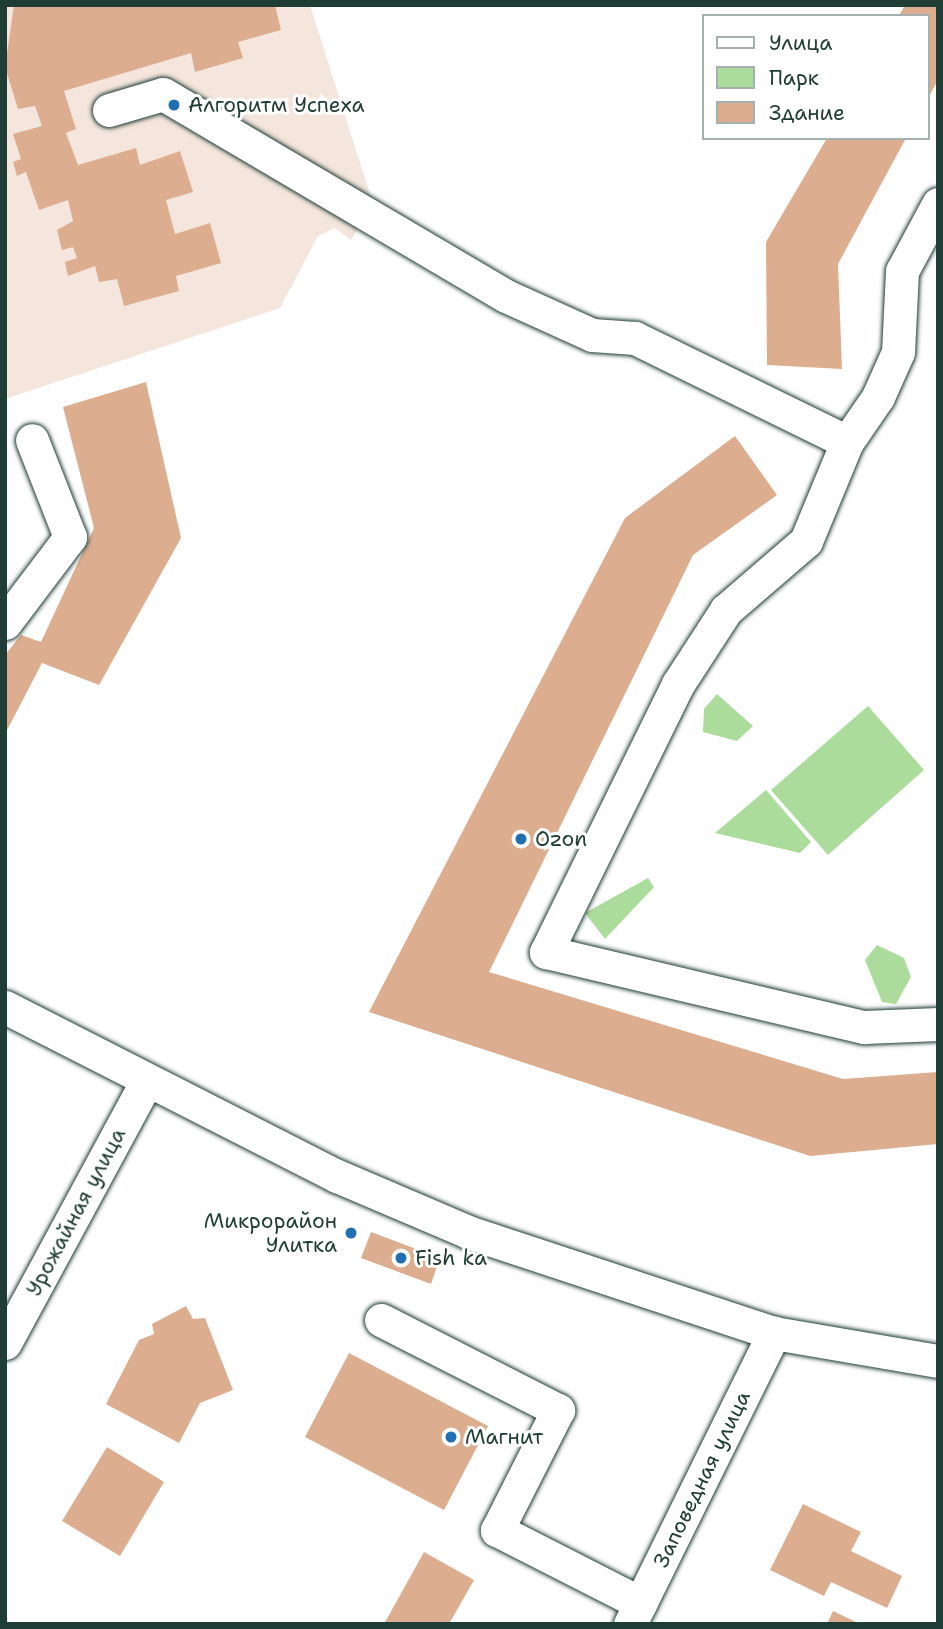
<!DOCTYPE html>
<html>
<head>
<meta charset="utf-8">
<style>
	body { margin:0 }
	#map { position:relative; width:943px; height:1629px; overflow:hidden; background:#fff; font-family:"Shantell Sans",sans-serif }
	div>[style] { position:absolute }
	.built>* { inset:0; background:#f5e6dd }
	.green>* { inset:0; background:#acdc9c }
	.building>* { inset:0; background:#ddad8f }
	.roads { filter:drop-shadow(0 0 2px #1f3d34) drop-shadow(0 0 2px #1f3d34) }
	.minor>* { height:33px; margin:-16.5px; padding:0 16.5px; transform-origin:16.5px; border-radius:16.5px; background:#fff }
	.dots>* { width:19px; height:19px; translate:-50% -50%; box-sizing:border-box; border:4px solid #fff; border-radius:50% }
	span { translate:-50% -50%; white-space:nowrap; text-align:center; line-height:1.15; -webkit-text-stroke:6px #fff; paint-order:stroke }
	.poi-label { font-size:21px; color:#1f3d34 }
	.left { translate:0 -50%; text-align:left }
	.right { translate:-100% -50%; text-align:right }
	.street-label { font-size:21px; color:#1f3d34 }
	.frame { position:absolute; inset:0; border:7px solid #1f3d34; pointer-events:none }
	.legend { position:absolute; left:702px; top:14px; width:228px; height:126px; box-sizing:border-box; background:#fff; border:2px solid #a5b1ae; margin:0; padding:9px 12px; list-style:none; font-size:21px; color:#1f3d34 }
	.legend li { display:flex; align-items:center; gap:14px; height:35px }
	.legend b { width:35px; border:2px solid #a5b1ae }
</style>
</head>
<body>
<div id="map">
	<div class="built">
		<div style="clip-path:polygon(5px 5px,310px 5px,373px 204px,351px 240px,335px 228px,318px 236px,280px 308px,5px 399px)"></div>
	</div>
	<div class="green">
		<div style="clip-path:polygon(717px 694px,753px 726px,737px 741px,703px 732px,704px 709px)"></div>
		<div style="clip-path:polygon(868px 706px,924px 770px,828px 855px,771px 790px)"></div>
		<div style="clip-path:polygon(766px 790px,811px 842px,800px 853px,715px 833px)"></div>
		<div style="clip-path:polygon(648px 878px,654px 887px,605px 939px,585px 913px)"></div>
		<div style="clip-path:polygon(877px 945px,904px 958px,911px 977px,896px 1004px,882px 1002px,865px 960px)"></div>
	</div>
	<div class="building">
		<div style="clip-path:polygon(14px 5px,275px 5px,281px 30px,238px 42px,243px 58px,195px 72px,191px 53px,64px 91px,76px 129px,66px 133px,78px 165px,136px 148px,140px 165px,180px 151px,193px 192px,166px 200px,175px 234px,210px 223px,221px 263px,176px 276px,179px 291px,124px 306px,117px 279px,99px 282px,95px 266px,68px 276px,65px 262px,77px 258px,73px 247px,62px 250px,57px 230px,73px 221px,68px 200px,39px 210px,26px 172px,17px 176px,13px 162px,21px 159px,13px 134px,42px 126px,35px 106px,18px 109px,5px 67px)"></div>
		<div style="clip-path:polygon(905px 5px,938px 5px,938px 80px,927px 100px,927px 16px,899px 16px)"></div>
		<div style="clip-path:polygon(827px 138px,906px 138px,838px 264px,842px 369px,767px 365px,766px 242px)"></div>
		<div style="clip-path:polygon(146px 382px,181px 538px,99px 685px,42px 663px,5px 734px,5px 655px,21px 635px,41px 642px,94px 528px,63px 407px)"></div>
		<div style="clip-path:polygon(735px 436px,777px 495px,693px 555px,489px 972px,843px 1079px,938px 1072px,938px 1144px,810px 1156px,369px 1012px,625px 518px)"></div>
		<div style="clip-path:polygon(371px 1232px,440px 1258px,431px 1284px,361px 1258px)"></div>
		<div style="clip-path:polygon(186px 1306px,193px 1319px,205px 1318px,233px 1390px,200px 1403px,179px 1443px,106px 1404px,139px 1340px,154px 1334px,152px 1324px)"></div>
		<div style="clip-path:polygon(349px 1353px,488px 1426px,444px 1510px,305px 1437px)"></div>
		<div style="clip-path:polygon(107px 1447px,164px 1482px,120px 1556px,62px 1521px)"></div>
		<div style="clip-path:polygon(803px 1504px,861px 1532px,851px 1551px,902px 1576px,887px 1608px,831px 1582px,824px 1596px,770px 1570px)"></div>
		<div style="clip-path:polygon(424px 1552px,474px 1580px,449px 1624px,384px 1624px)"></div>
		<div style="clip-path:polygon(833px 1611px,860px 1624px,827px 1624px)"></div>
	</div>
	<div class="roads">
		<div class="minor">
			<div style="left:109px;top:110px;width:56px;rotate:-16.5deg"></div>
			<div style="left:163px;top:94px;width:398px;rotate:30.5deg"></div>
			<div style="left:506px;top:296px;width:94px;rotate:24.4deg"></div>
			<div style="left:592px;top:335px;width:43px;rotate:4deg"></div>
			<div style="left:635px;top:338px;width:236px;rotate:26.1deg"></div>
			<div style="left:938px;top:204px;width:76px;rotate:118.2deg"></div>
			<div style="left:902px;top:271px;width:81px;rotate:92.8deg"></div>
			<div style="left:898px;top:352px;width:49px;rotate:114deg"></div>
			<div style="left:878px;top:397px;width:55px;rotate:124.6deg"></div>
			<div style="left:847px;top:442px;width:107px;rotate:112.5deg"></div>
			<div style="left:806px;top:541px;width:106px;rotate:139.2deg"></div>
			<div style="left:726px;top:610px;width:88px;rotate:123deg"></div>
			<div style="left:678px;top:684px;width:299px;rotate:116.2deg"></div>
			<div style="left:546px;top:952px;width:327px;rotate:13.3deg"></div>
			<div style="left:864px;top:1027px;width:74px;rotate:-2.3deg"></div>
			<div style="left:5px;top:623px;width:108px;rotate:-52.9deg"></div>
			<div style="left:70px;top:537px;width:104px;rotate:-111.4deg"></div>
			<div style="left:5px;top:1007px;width:373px;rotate:27deg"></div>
			<div style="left:337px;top:1176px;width:142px;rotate:23.1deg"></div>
			<div style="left:468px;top:1232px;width:322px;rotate:18.3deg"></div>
			<div style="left:774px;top:1333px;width:166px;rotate:9.7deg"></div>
			<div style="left:381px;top:1320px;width:199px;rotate:27deg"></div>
			<div style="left:558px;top:1410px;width:135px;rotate:116.9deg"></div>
			<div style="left:497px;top:1530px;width:161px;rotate:27deg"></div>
			<div style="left:5px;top:1343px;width:297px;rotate:-61.6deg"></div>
			<div style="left:630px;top:1624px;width:325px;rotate:-63.7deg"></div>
		</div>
	</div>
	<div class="dots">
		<div style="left:174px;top:105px;background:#1f6fb2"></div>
		<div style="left:521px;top:839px;background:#1f6fb2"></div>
		<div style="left:351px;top:1233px;background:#1f6fb2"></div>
		<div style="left:401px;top:1258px;background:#1f6fb2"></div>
		<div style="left:451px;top:1437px;background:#1f6fb2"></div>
	</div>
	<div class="poi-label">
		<span class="left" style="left:188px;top:105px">Алгоритм Успеха</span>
		<span class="left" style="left:535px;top:839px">Ozon</span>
		<span class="right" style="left:337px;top:1233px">Микрорайон<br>Улитка</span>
		<span class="left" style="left:415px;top:1258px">Fish ka</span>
		<span class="left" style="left:465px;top:1437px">Магнит</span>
	</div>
	<div class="street-label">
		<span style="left:76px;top:1212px;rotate:-62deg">Урожайная улица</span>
		<span style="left:702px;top:1479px;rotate:-64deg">Заповедная улица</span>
	</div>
	<div class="frame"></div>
	<ul class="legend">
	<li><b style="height:9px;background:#fff"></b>Улица</li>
	<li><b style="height:19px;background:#acdc9c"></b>Парк</li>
	<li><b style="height:19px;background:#ddad8f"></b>Здание</li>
	</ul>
</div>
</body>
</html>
